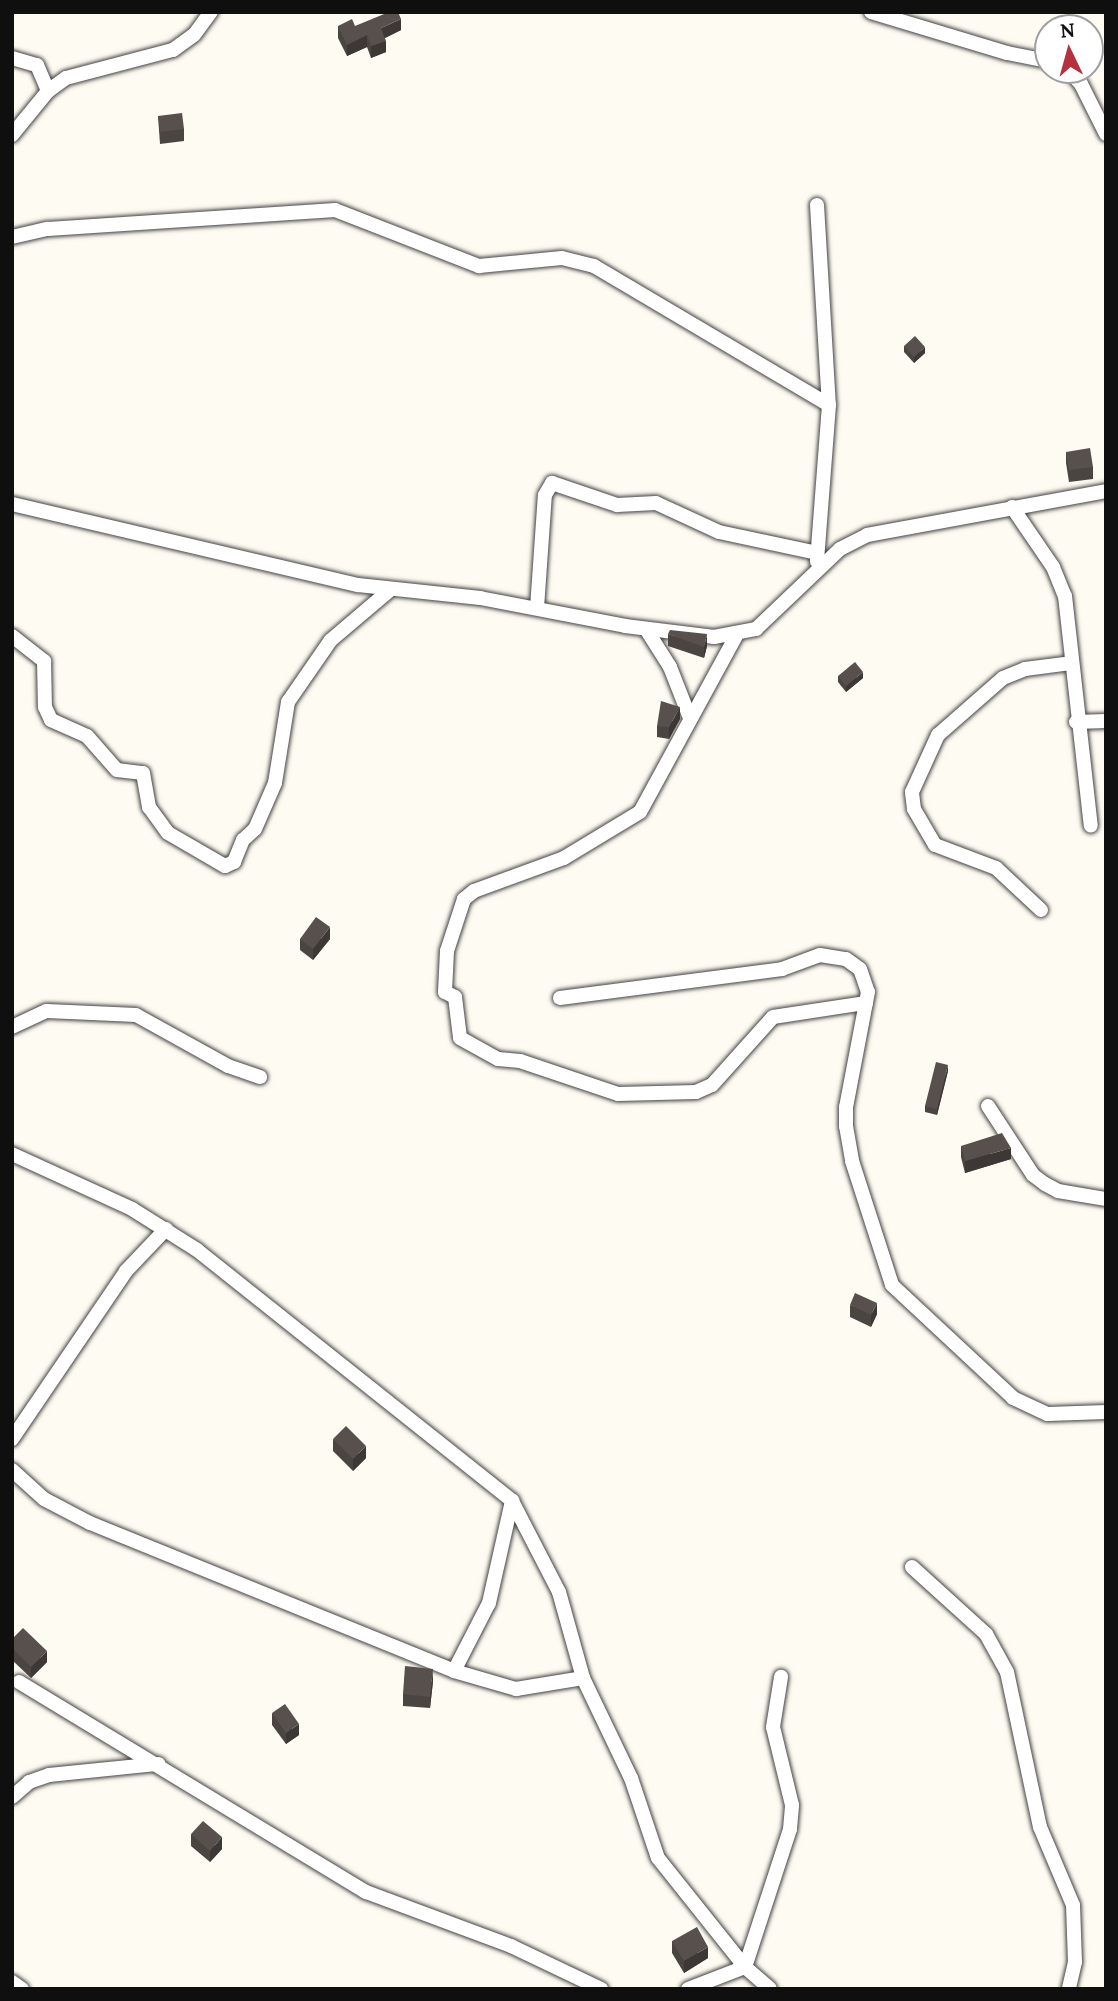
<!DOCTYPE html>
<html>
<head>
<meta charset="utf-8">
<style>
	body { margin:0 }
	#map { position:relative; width:1118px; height:2001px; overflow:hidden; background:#fefbf2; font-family:Lora,serif }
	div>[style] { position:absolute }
	.roads { filter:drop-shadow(0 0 2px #424242) drop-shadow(0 0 2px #424242) }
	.minor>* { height:14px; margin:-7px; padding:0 7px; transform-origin:7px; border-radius:7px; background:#fff }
	.wall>* { inset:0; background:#4b4541 }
	.shaded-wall>* { inset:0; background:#3d3835 }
	.building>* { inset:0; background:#57504c }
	span { translate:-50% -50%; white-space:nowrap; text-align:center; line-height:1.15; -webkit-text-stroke:7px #fff; paint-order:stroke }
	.frame { position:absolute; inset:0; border:14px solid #0f0f0f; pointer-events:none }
	.north { position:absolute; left:1034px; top:14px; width:70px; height:70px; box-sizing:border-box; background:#fff; border:2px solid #9f9f9f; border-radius:50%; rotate:355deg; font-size:19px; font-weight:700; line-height:28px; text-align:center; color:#0f0f0f }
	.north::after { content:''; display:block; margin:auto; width:24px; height:32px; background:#b4323f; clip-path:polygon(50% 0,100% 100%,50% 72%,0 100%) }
</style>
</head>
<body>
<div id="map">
	<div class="roads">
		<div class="minor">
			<div style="left:871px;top:12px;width:142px;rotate:16.8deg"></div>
			<div style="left:1007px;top:53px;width:42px;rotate:11deg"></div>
			<div style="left:12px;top:58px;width:26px;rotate:16deg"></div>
			<div style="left:37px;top:65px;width:28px;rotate:67deg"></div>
			<div style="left:1068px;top:70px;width:19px;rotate:47deg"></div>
			<div style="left:1081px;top:84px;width:56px;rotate:63.4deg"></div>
			<div style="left:12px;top:135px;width:57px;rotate:-50.7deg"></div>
			<div style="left:48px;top:91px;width:22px;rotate:-36deg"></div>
			<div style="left:66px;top:78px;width:111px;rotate:-14.7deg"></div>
			<div style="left:173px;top:50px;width:26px;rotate:-36deg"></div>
			<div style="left:194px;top:35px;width:29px;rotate:-54deg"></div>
			<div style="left:817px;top:205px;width:200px;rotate:86.6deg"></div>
			<div style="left:829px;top:405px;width:157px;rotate:94.4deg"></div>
			<div style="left:12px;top:237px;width:37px;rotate:-13deg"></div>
			<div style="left:48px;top:229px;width:288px;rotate:-3.8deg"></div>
			<div style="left:335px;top:210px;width:155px;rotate:21.3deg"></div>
			<div style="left:479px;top:266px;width:83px;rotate:-5.5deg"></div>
			<div style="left:562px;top:258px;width:33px;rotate:14deg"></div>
			<div style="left:594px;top:266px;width:273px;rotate:30.6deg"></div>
			<div style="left:12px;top:504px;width:355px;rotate:13.2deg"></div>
			<div style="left:358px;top:585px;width:123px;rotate:6.1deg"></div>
			<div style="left:480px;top:598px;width:148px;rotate:10.9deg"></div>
			<div style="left:625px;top:626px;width:90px;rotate:7deg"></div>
			<div style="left:714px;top:637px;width:43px;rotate:-10.8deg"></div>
			<div style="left:756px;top:629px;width:116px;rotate:-43.6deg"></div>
			<div style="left:840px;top:549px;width:30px;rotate:-27deg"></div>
			<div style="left:867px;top:535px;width:243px;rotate:-10.4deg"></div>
			<div style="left:1012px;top:507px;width:73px;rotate:55.7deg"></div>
			<div style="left:1053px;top:567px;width:31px;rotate:68deg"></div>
			<div style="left:1065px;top:596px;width:231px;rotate:83.6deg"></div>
			<div style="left:537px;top:608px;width:113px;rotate:-86deg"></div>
			<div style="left:545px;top:495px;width:14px;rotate:-60deg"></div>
			<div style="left:552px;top:483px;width:69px;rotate:18.7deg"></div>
			<div style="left:617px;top:505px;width:39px;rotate:-3deg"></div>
			<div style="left:656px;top:503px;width:69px;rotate:24.7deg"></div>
			<div style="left:719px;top:532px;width:100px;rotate:12.1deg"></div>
			<div style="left:646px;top:629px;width:45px;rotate:57.7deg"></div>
			<div style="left:670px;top:667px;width:55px;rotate:68.6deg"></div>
			<div style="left:12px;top:636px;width:41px;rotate:38deg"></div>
			<div style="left:44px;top:661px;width:46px;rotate:88.8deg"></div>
			<div style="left:45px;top:707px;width:14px;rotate:65deg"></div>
			<div style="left:51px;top:720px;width:39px;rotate:24deg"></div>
			<div style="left:87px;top:736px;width:45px;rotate:48.6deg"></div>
			<div style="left:117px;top:770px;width:26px;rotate:7deg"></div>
			<div style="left:143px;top:773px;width:35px;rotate:80deg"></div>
			<div style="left:149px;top:807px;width:32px;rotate:54deg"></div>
			<div style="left:168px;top:833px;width:66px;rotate:30.1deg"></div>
			<div style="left:225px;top:866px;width:10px;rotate:-24deg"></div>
			<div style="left:234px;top:862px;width:24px;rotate:-68deg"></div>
			<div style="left:243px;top:840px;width:16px;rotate:-43deg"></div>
			<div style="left:255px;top:829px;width:50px;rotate:-66.5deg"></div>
			<div style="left:275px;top:783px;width:82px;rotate:-80.9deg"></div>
			<div style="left:288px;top:702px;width:75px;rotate:-55.3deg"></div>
			<div style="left:331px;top:640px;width:77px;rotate:-40.3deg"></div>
			<div style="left:736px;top:636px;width:200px;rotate:118.6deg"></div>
			<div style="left:640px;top:812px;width:89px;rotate:148.8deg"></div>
			<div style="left:564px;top:858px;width:96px;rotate:159.9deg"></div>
			<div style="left:474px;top:891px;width:13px;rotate:141deg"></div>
			<div style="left:464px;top:899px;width:55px;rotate:108.1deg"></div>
			<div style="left:447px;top:951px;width:41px;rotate:92.8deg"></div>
			<div style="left:445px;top:992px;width:11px;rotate:27deg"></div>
			<div style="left:455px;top:997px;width:41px;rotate:83deg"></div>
			<div style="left:460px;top:1038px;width:43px;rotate:28.9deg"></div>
			<div style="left:498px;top:1059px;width:22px;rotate:5deg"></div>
			<div style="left:520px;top:1061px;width:103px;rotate:18.6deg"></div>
			<div style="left:618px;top:1094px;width:78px;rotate:-1.5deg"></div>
			<div style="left:696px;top:1092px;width:17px;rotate:-24deg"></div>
			<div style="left:712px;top:1085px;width:91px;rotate:-48.1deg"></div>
			<div style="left:773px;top:1017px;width:94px;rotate:-8.6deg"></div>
			<div style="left:1076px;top:722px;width:30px;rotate:-2deg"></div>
			<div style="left:1041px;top:910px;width:62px;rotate:-137deg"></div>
			<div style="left:996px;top:868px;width:65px;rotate:-159.3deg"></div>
			<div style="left:935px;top:845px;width:42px;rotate:-120.3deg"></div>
			<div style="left:914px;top:809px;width:17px;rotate:-97deg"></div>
			<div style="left:912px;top:792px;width:63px;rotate:-65.5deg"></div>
			<div style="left:938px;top:735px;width:86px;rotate:-41.2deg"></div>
			<div style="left:1003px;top:678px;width:24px;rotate:-22deg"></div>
			<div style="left:1025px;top:669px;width:46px;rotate:-7.4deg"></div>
			<div style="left:560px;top:998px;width:224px;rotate:-7.4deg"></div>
			<div style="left:782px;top:969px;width:40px;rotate:-20.2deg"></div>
			<div style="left:820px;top:955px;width:26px;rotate:9deg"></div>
			<div style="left:846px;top:959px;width:17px;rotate:36deg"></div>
			<div style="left:860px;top:969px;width:24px;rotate:71deg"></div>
			<div style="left:868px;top:992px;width:117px;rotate:100.8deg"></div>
			<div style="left:846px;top:1107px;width:19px;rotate:90deg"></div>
			<div style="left:846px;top:1126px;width:36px;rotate:80deg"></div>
			<div style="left:852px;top:1161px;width:130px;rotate:72.1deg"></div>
			<div style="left:892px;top:1285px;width:166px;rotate:43deg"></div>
			<div style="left:1013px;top:1398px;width:38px;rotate:25deg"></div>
			<div style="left:1048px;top:1414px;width:58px;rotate:-2deg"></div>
			<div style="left:12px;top:1027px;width:38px;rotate:-25deg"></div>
			<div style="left:47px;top:1011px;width:89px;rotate:2.6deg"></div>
			<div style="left:136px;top:1015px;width:105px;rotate:29deg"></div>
			<div style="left:228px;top:1066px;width:34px;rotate:19deg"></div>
			<div style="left:988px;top:1106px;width:82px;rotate:56.9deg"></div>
			<div style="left:1033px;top:1175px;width:15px;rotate:37deg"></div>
			<div style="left:1045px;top:1184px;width:15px;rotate:28deg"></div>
			<div style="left:1058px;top:1191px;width:49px;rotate:9.5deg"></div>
			<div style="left:12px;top:1154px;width:132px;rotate:24.6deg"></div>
			<div style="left:132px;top:1209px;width:77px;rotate:32.2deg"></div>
			<div style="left:197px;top:1250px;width:403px;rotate:38.5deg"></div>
			<div style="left:512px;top:1501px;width:102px;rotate:62.7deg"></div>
			<div style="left:559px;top:1592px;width:89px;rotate:74.4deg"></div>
			<div style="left:583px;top:1678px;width:111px;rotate:64.4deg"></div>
			<div style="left:631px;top:1778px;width:84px;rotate:71.4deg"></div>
			<div style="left:658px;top:1858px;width:139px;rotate:51.4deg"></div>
			<div style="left:745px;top:1967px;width:33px;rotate:41deg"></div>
			<div style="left:12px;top:1439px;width:203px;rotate:-55.8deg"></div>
			<div style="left:126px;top:1271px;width:58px;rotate:-46.4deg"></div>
			<div style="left:12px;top:1470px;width:43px;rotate:42.2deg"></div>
			<div style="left:44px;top:1499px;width:52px;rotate:27.6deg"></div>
			<div style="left:90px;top:1523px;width:393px;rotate:22.1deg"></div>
			<div style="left:454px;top:1671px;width:65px;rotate:16.2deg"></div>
			<div style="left:516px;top:1689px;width:68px;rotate:-9.3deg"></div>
			<div style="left:912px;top:1567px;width:100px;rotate:42.2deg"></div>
			<div style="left:986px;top:1634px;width:43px;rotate:61.1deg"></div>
			<div style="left:1007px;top:1672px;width:158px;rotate:78deg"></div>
			<div style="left:1040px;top:1827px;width:85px;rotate:67.1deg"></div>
			<div style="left:1073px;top:1905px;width:57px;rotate:88deg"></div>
			<div style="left:1075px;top:1962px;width:28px;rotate:103deg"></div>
			<div style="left:454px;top:1671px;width:76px;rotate:-62.8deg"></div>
			<div style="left:489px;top:1603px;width:105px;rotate:-77.3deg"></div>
			<div style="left:19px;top:1682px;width:406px;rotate:31.2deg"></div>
			<div style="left:366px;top:1892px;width:155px;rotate:20.4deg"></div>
			<div style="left:511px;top:1946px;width:100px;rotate:25.5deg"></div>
			<div style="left:12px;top:1797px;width:23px;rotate:-41deg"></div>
			<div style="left:29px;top:1782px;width:21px;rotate:-19deg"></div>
			<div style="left:49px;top:1775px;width:110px;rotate:-5.8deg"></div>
			<div style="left:12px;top:1982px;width:12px;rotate:35deg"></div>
			<div style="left:688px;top:1989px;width:61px;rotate:-21.1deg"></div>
			<div style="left:745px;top:1967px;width:145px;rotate:-71.9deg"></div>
			<div style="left:790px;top:1829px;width:24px;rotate:-85deg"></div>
			<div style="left:792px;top:1805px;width:80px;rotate:-103.7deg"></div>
			<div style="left:773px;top:1727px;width:51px;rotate:-80.9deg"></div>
		</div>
	</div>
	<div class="wall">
		<div style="clip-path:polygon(338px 26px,355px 26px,401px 30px,385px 38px,386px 52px,371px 58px,367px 47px,347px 56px,338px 38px)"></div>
		<div style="clip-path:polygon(158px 116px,184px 129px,184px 141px,160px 144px)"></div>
		<div style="clip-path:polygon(904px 346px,925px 353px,914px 363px,904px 352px)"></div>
		<div style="clip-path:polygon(1066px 452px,1093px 467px,1093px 479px,1069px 482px,1066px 463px)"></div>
		<div style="clip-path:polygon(668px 634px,707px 646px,704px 658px,668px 646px)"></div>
		<div style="clip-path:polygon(838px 676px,863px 678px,846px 692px,838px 682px)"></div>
		<div style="clip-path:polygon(680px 719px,669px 739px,657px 737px,657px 726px)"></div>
		<div style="clip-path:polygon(300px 939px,330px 939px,313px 960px,300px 950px)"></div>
		<div style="clip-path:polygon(948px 1071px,937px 1115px,925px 1112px,925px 1106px)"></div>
		<div style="clip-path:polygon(961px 1146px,1011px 1159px,965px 1173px,961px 1157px)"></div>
		<div style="clip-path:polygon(850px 1305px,877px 1314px,871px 1327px,850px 1317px)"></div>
		<div style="clip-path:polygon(333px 1439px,366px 1458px,353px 1471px,333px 1451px)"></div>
		<div style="clip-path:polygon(12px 1639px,47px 1662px,31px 1678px,12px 1660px)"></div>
		<div style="clip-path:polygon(433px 1681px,430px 1708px,403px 1706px,403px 1694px)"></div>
		<div style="clip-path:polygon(272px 1713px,299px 1735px,286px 1744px,272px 1725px)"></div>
		<div style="clip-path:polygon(191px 1834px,222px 1849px,210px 1862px,191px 1846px)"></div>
		<div style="clip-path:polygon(672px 1941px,708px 1958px,684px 1973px,672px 1953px)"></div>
	</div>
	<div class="shaded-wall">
		<div style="clip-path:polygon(401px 19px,401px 30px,381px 40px,381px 28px)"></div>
		<div style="clip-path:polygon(367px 35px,367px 47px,347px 56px,347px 45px)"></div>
		<div style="clip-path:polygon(386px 41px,386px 52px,371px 58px,371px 46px)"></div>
		<div style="clip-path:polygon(925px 347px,925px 353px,914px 363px,914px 357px)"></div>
		<div style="clip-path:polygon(707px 634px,707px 646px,704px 658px,704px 647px)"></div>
		<div style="clip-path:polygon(863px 672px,863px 678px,846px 692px,846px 686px)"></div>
		<div style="clip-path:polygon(680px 707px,680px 719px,669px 739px,669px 727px)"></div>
		<div style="clip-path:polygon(330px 927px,330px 939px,313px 960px,313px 949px)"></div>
		<div style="clip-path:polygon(948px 1065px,948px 1071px,937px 1115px,937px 1109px)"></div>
		<div style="clip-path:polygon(1011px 1148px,1011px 1159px,965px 1173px,965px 1161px)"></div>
		<div style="clip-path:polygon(877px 1303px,877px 1314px,871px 1327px,871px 1315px)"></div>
		<div style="clip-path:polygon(366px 1446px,366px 1458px,353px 1471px,353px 1459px)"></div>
		<div style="clip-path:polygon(47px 1651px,47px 1662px,31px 1678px,31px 1667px)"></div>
		<div style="clip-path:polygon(433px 1669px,433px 1681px,430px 1708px,430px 1697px)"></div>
		<div style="clip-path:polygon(299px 1724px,299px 1735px,286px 1744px,286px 1733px)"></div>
		<div style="clip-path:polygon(222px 1837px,222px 1849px,210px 1862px,210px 1851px)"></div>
		<div style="clip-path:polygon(708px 1947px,708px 1958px,684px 1973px,684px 1961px)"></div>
	</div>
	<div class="building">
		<div style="clip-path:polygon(389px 12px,398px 12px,401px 19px,381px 28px,386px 41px,371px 46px,367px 35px,347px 45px,338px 26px,352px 19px,355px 26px)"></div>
		<div style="clip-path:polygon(182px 113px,184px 129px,160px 132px,158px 116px)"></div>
		<div style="clip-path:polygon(915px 336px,925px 347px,914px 357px,904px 346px)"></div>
		<div style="clip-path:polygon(1090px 448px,1093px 467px,1069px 470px,1066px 452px)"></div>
		<div style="clip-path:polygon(670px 630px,707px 634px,704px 647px,668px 634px)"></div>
		<div style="clip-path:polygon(855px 662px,863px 672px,846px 686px,838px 676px)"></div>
		<div style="clip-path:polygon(661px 701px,680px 707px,669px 727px,657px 726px)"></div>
		<div style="clip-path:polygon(316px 917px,330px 927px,313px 949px,300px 939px)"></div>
		<div style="clip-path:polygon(936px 1062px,948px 1065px,937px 1109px,925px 1106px)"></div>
		<div style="clip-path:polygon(1002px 1133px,1011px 1148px,965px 1161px,961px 1146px)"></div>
		<div style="clip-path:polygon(855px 1293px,877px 1303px,871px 1315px,850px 1305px)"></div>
		<div style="clip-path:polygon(346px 1426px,366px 1446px,353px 1459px,333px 1439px)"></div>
		<div style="clip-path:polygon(23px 1628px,47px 1651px,31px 1667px,12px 1648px,12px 1639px)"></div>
		<div style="clip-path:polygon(405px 1666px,433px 1669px,430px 1697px,403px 1694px)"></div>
		<div style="clip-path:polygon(285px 1704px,299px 1724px,286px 1733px,272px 1713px)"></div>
		<div style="clip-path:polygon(203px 1821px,222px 1837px,210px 1851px,191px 1834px)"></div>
		<div style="clip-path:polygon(697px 1927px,708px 1947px,684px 1961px,672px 1941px)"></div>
	</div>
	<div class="frame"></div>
	<div class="north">N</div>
</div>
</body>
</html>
